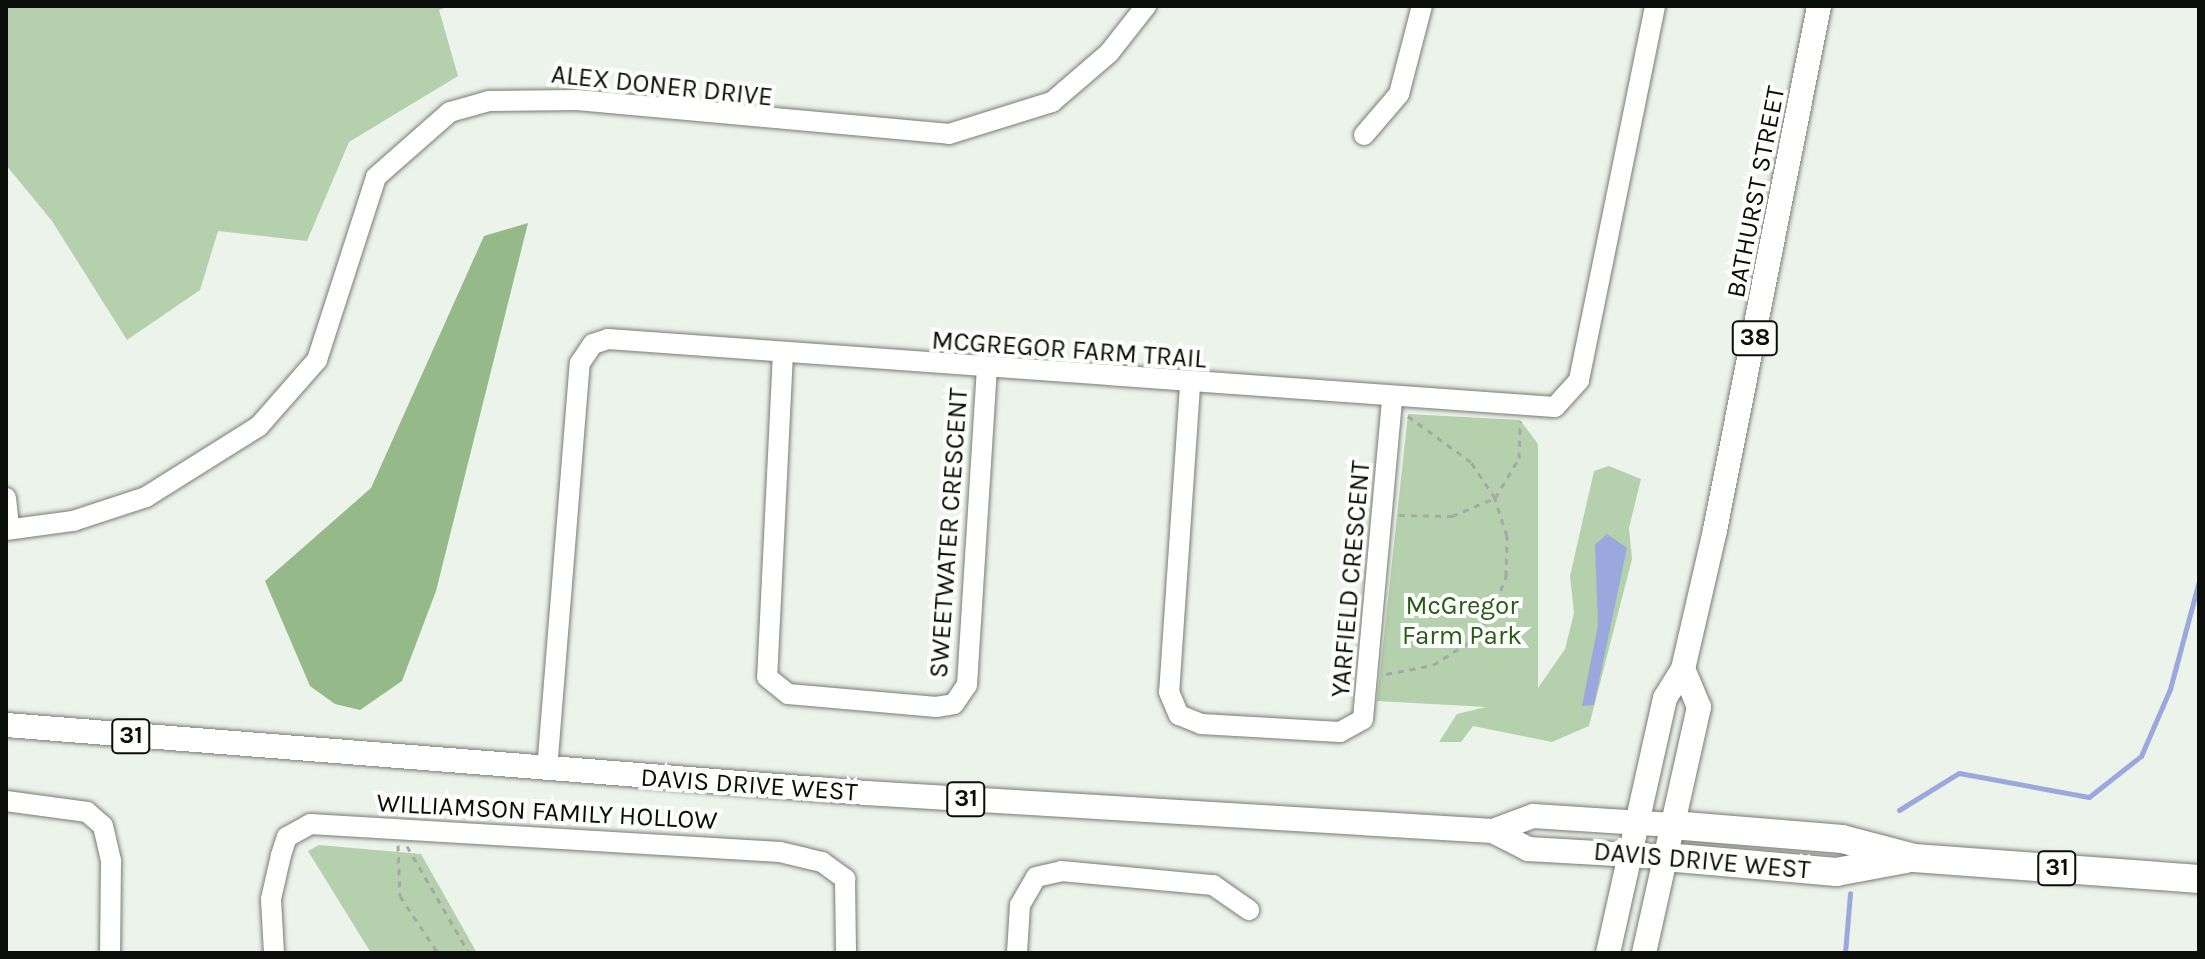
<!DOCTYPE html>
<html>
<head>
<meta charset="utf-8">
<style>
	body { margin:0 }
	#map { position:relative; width:2205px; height:959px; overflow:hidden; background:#ecf3ea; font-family:Karla,sans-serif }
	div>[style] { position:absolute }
	.green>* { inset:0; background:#b5d0ac }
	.forest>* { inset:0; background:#95b989 }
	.water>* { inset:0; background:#9ba8dd }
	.stream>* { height:5px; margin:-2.5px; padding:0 2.5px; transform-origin:2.5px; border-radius:2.5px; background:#9ba8dd }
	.path>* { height:3px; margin-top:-1.5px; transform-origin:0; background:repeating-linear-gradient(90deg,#a4a9a3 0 6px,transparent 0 12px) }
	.roads { filter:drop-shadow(0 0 2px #777d75) drop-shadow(0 0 2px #777d75) }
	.minor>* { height:20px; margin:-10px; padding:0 10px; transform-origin:10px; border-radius:10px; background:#fff }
	.major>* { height:24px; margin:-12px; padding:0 12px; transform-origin:12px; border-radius:12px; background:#fff }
	.highway>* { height:28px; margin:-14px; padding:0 14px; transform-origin:14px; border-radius:14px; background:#fff }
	span { translate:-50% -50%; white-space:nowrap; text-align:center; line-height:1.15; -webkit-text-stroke:8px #fcfffb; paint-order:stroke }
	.shield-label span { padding:2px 6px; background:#fcfffb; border:2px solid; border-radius:6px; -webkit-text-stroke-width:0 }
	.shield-label { font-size:24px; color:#0b0d0b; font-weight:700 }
	.street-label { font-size:26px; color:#0b0d0b }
	.park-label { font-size:26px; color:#2a5817 }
	.frame { position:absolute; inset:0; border:8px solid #0b0d0b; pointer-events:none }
</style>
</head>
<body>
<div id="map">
	<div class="green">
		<div style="clip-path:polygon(6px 6px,449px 6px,439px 10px,458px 76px,349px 142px,307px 241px,218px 231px,200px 290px,127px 340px,52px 221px,6px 165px)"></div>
		<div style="clip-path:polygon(1408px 414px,1520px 420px,1538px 444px,1538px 688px,1565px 649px,1574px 613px,1570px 576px,1594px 471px,1609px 466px,1641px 479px,1629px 528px,1632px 559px,1589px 726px,1552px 742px,1473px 726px,1461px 742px,1439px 742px,1457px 714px,1486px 707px,1377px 701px)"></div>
		<div style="clip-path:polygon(319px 845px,421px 854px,477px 953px,371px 953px,308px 851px)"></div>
	</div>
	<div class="forest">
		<div style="clip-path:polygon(528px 223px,436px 591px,402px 681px,360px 710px,335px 704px,310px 686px,265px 581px,371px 488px,484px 236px)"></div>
	</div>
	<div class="water">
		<div style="clip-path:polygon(1607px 534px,1627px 548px,1594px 705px,1582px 706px,1598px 625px,1595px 545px)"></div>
	</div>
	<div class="stream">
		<div style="left:1899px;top:810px;width:70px;rotate:-31.7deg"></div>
		<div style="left:1959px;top:773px;width:132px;rotate:10.5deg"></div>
		<div style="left:2089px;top:797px;width:66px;rotate:-38.3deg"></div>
		<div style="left:2141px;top:756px;width:73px;rotate:-66.6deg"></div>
		<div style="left:2170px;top:689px;width:112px;rotate:-75deg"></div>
		<div style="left:1845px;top:953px;width:60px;rotate:-85.2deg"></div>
	</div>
	<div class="path">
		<div style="left:1399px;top:515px;width:53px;rotate:1.1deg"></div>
		<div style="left:1452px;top:516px;width:47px;rotate:-22.7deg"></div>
		<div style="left:1495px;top:498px;width:47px;rotate:-59deg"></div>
		<div style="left:1519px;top:458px;width:37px;rotate:-88deg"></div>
		<div style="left:1386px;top:674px;width:48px;rotate:-10.8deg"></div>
		<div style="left:1433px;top:665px;width:40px;rotate:-32deg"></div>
		<div style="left:1467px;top:644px;width:40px;rotate:-51deg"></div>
		<div style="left:1492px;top:613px;width:40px;rotate:-69deg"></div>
		<div style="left:1506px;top:576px;width:40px;rotate:-88.6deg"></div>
		<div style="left:1507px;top:536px;width:40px;rotate:-108deg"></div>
		<div style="left:1495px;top:498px;width:43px;rotate:-123.7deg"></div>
		<div style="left:1471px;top:462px;width:78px;rotate:-143.9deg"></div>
		<div style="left:398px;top:845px;width:51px;rotate:87.8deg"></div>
		<div style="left:400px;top:896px;width:69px;rotate:56.3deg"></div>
		<div style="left:407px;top:846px;width:124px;rotate:59.9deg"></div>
	</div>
	<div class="roads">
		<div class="minor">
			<div style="left:1364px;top:135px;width:54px;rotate:-49.5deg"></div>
			<div style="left:1399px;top:94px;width:91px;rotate:-75.4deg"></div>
			<div style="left:783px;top:353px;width:324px;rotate:92.8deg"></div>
			<div style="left:767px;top:677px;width:27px;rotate:39deg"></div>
			<div style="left:788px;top:694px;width:149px;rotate:5deg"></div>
			<div style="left:936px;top:707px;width:18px;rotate:-9deg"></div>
			<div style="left:954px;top:704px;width:23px;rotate:-56deg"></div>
			<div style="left:967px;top:685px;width:317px;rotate:-86.4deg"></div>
			<div style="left:1190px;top:386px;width:307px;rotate:93.9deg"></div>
			<div style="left:1169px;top:692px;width:25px;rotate:67deg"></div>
			<div style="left:1179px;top:715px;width:24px;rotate:22deg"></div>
			<div style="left:1201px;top:724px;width:139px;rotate:3.3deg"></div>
			<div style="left:1340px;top:732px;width:26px;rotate:-29deg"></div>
			<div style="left:1363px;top:719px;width:322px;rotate:-84.8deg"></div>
			<div style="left:6px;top:498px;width:31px;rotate:84deg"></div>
			<div style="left:6px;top:530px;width:68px;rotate:-7.7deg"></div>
			<div style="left:73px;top:521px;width:77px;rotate:-18.2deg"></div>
			<div style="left:146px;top:497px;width:133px;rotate:-32.1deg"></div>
			<div style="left:259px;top:426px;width:88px;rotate:-48.7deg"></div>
			<div style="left:317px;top:360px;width:192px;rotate:-72.1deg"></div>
			<div style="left:376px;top:177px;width:98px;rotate:-41.3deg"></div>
			<div style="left:450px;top:112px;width:41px;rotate:-15.8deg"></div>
			<div style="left:489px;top:101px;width:88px;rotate:-0.7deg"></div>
			<div style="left:577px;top:100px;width:374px;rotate:5.2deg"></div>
			<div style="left:949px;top:134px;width:108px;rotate:-17.3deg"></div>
			<div style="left:1052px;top:102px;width:75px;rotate:-40.7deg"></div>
			<div style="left:1109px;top:53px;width:60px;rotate:-51.8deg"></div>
			<div style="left:547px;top:770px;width:408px;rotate:-85.4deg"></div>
			<div style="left:580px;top:363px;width:23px;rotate:-56deg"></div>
			<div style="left:593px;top:344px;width:16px;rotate:-18deg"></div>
			<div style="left:608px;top:339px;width:949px;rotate:4.11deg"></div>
			<div style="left:1555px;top:407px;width:36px;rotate:-48deg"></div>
			<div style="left:1579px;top:380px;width:382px;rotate:-78.5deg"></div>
			<div style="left:6px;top:801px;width:82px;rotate:7.7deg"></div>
			<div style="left:87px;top:812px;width:21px;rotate:41deg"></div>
			<div style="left:103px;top:826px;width:36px;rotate:77deg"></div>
			<div style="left:111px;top:861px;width:92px;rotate:90.6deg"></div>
			<div style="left:274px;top:953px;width:54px;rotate:-93.2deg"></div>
			<div style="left:271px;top:899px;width:45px;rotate:-77.2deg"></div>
			<div style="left:281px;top:855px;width:19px;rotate:-72deg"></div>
			<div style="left:287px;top:837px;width:26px;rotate:-29deg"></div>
			<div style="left:310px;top:824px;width:471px;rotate:3.4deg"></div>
			<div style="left:780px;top:852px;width:43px;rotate:13.4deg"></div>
			<div style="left:822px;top:862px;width:29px;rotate:36deg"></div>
			<div style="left:845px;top:879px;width:74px;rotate:89.2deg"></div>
			<div style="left:1017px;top:953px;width:48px;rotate:-86.4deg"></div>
			<div style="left:1020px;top:905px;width:32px;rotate:-60deg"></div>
			<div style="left:1036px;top:877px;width:26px;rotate:-13deg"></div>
			<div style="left:1061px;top:871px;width:153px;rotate:5.3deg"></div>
			<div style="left:1213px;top:885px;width:44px;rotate:34.8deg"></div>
		</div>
		<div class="major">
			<div style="left:6px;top:725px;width:863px;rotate:4.52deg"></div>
			<div style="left:866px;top:793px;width:628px;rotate:3.47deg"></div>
			<div style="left:1493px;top:831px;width:43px;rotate:-20.6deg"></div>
			<div style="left:1533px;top:816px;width:139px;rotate:3.7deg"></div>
			<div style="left:1493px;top:831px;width:39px;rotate:27deg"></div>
			<div style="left:1528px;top:849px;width:137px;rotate:3.3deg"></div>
			<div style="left:1608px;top:953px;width:261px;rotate:-77.4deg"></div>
			<div style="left:1665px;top:698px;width:34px;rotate:-58deg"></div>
			<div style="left:1683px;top:669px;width:143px;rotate:-77deg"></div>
			<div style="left:1715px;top:530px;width:534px;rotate:-78.77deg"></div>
			<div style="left:1644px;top:953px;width:252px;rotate:-77.4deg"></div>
			<div style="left:1699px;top:707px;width:41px;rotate:-112.8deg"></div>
		</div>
		<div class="highway">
			<div style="left:1672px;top:825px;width:171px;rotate:4.7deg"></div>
			<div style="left:1842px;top:839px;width:74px;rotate:14.8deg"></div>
			<div style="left:1914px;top:858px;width:286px;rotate:4.2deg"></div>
			<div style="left:1665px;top:857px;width:172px;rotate:5deg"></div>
			<div style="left:1836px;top:872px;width:71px;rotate:-10.5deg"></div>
		</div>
	</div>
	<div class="shield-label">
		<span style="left:1755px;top:338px">38</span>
		<span style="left:131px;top:736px">31</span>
		<span style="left:966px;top:799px">31</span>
		<span style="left:2057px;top:868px">31</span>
	</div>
	<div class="street-label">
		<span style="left:662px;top:86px;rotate:6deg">ALEX DONER DRIVE</span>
		<span style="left:1756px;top:192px;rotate:-79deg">BATHURST STREET</span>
		<span style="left:1069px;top:350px;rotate:4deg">MCGREGOR FARM TRAIL</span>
		<span style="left:949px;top:533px;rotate:-86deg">SWEETWATER CRESCENT</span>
		<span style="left:1351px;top:579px;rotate:-85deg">YARFIELD CRESCENT</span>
		<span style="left:749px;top:785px;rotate:4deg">DAVIS DRIVE WEST</span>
		<span style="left:547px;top:812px;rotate:3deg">WILLIAMSON FAMILY HOLLOW</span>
		<span style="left:1702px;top:861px;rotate:5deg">DAVIS DRIVE WEST</span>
	</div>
	<div class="park-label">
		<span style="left:1462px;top:621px">McGregor<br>Farm Park</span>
	</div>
	<div class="frame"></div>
</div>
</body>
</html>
